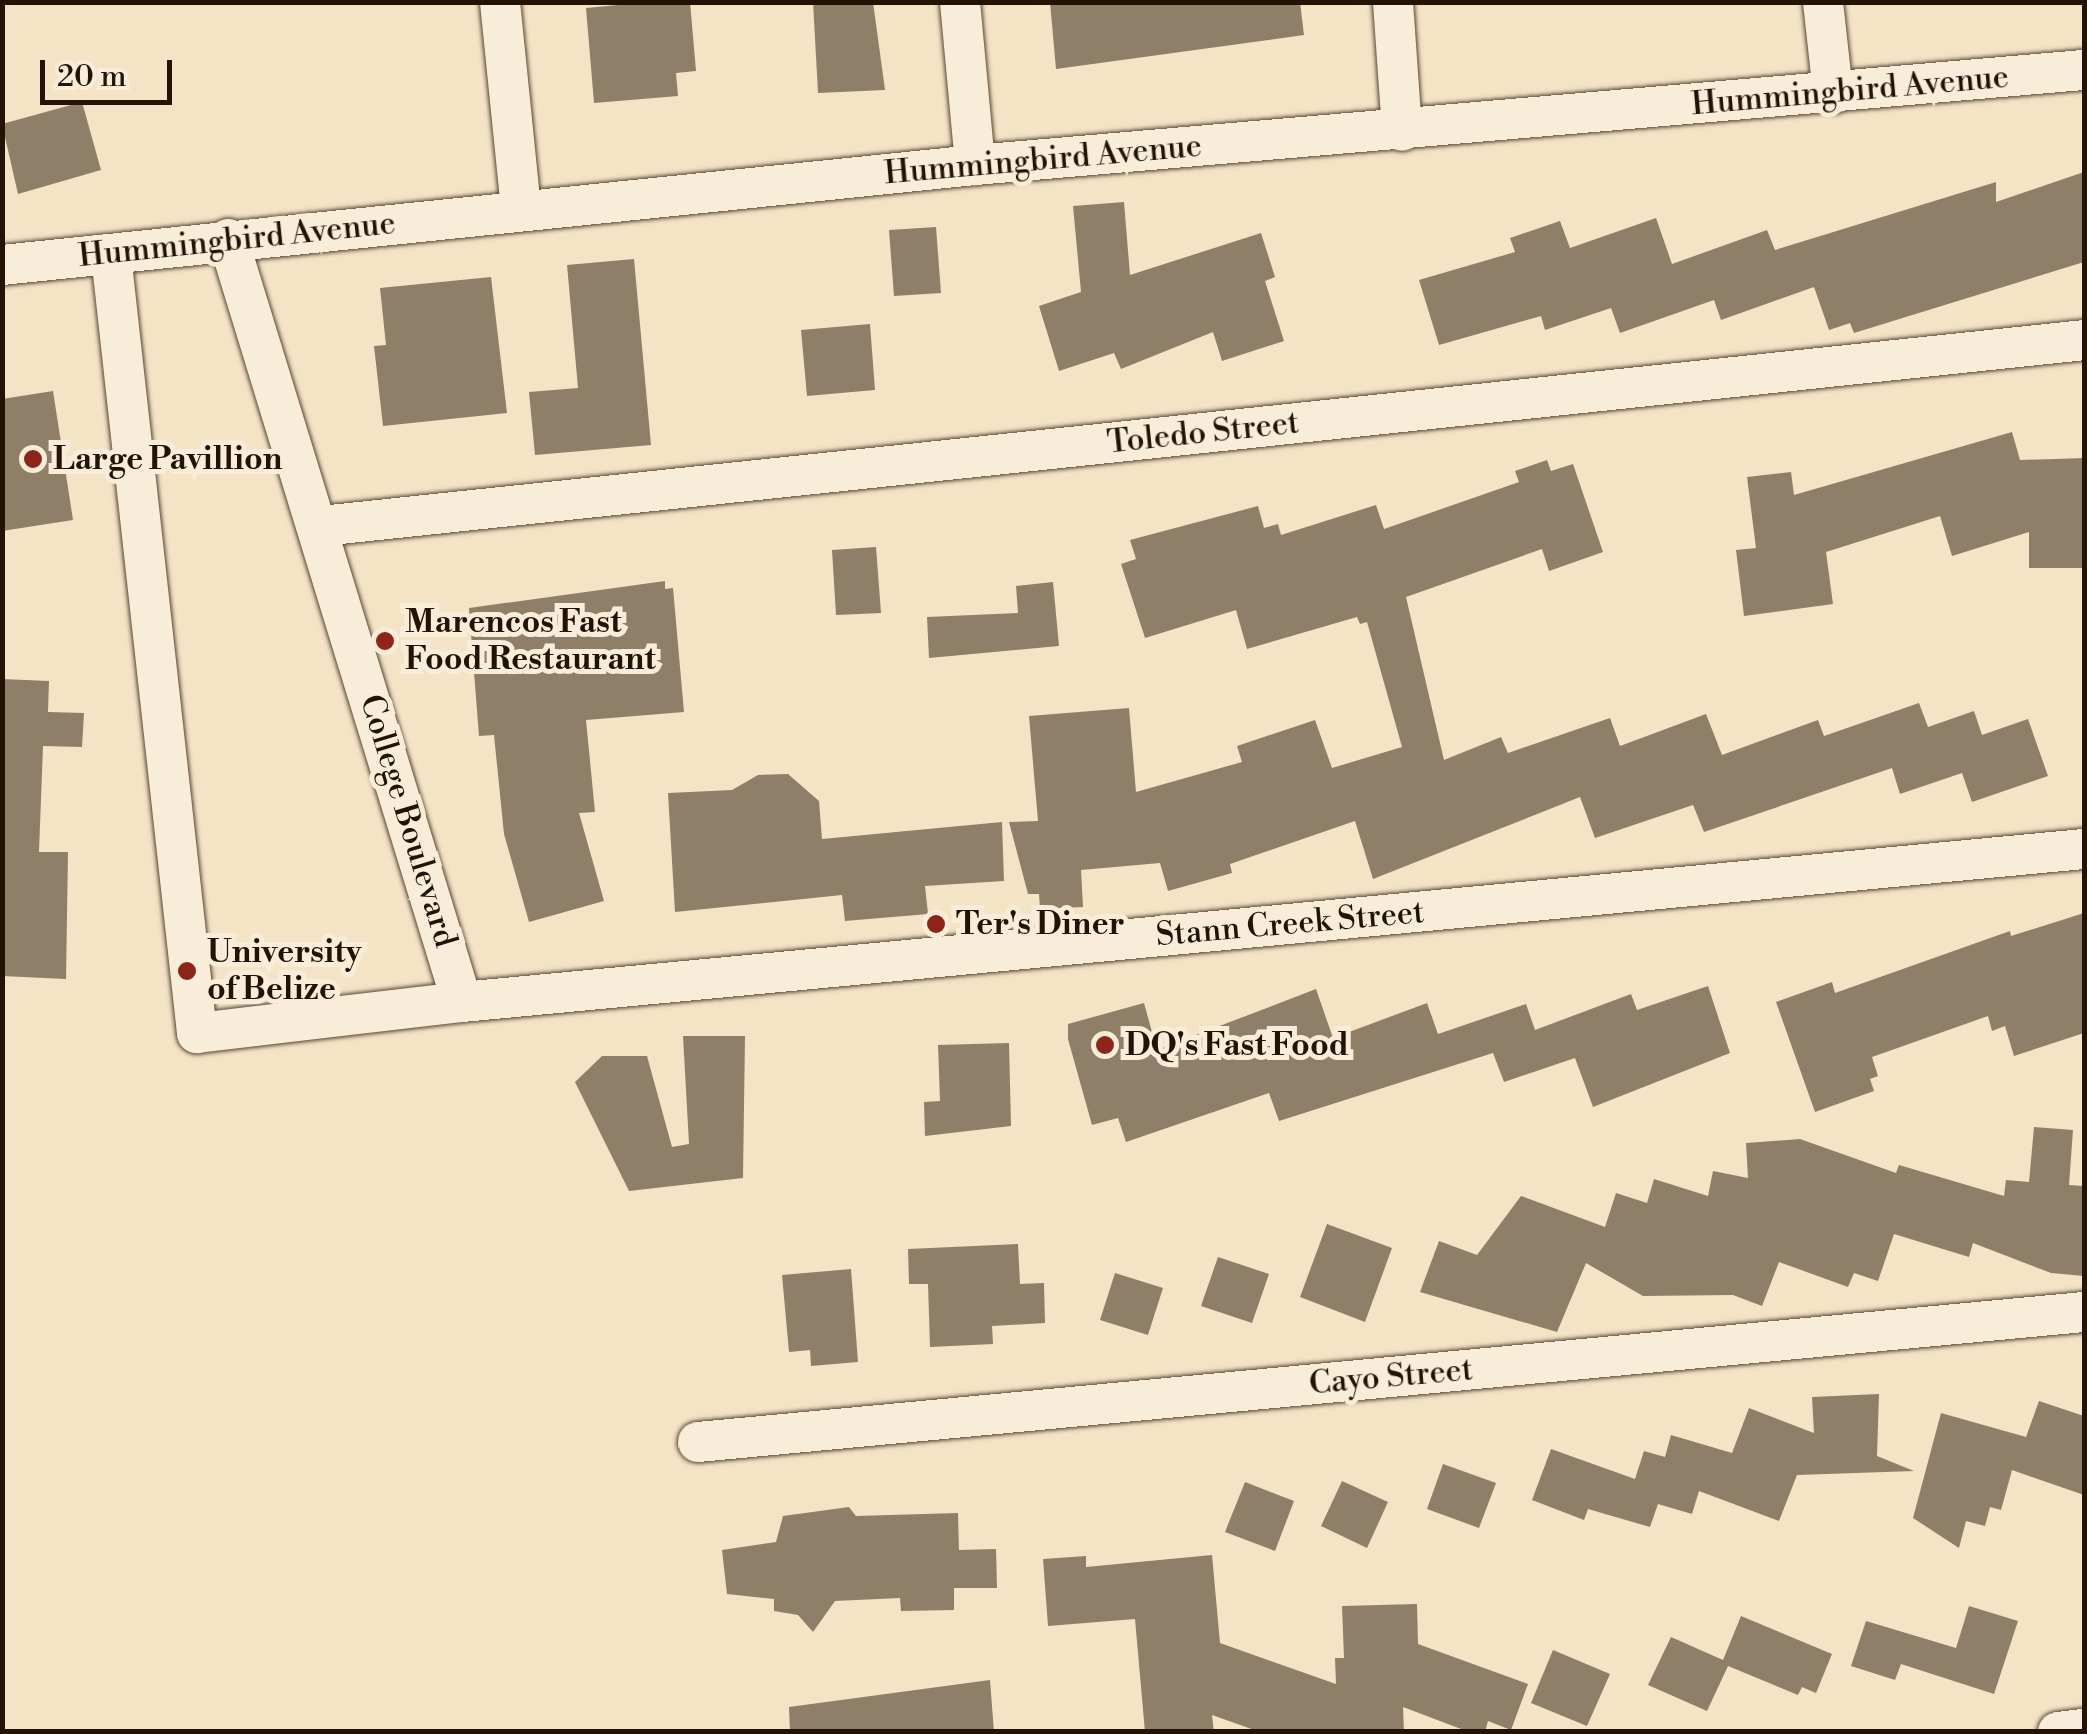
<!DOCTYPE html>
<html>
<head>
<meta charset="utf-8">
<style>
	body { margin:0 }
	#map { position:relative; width:2087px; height:1734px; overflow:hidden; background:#f4e3c5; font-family:"Libre Bodoni",serif }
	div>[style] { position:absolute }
	.building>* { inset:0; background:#907f68 }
	.roads { filter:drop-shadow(0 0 2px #584634) drop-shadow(0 0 2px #584634) }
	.minor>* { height:40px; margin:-20px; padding:0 20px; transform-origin:20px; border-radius:20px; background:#f8edd9 }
	.dots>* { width:28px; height:28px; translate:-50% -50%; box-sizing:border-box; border:5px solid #f8edd9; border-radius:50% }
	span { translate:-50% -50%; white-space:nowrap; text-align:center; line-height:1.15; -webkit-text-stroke:10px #f8edd9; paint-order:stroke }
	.street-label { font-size:32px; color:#241204 }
	.poi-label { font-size:32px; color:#241204; font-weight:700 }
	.left { translate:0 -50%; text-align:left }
	.frame { position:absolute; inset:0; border:5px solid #241204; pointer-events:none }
	.scale { position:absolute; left:40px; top:60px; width:132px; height:45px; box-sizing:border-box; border:5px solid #241204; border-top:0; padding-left:12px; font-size:30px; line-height:35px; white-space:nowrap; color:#241204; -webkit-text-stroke:8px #f8edd9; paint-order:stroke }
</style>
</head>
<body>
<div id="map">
	<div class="building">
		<div style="clip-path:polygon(650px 2px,690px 2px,696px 71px,676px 73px,678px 96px,594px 103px,586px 8px)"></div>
		<div style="clip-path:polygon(813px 2px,873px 2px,885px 90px,818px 93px)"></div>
		<div style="clip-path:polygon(1050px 2px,1300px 2px,1304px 35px,1056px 69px)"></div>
		<div style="clip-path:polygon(82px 102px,101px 170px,18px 194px,2px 124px)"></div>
		<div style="clip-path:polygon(2084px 172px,2084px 262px,1854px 333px,1850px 323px,1829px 330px,1814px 287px,1721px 320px,1714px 300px,1620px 333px,1611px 308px,1545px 330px,1541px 316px,1439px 345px,1419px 280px,1515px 252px,1510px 238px,1560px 221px,1570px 248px,1656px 218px,1672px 264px,1767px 230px,1775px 250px,1996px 182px,1996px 202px)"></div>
		<div style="clip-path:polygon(1124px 202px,1130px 275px,1261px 233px,1275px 277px,1265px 281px,1284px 341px,1222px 361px,1213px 332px,1121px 369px,1114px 353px,1059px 371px,1039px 306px,1081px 292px,1073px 206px)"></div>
		<div style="clip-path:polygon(936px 227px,941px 293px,894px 296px,889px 230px)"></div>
		<div style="clip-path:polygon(634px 259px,651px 445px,535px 455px,529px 392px,578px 388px,567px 265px)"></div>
		<div style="clip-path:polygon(491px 277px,507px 413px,383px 426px,374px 346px,386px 345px,380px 288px)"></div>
		<div style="clip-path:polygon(870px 324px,875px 390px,807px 396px,801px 330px)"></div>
		<div style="clip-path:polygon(53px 391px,73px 520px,2px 531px,2px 399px)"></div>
		<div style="clip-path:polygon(2012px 432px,2020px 460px,2084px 458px,2084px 568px,2029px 568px,2029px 532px,1952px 556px,1940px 516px,1826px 552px,1833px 604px,1744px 616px,1736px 550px,1756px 548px,1747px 477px,1791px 472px,1794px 495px)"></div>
		<div style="clip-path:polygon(1547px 460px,1551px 471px,1573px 464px,1603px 552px,1549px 571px,1542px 549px,1406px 597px,1444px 760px,1501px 737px,1508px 753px,1610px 718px,1620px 746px,1706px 714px,1722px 755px,1818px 720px,1824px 736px,1919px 703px,1928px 727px,1974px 711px,1982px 735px,2028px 719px,2048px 776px,1972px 802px,1962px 773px,1900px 794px,1892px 768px,1704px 832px,1693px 805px,1595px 838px,1580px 797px,1373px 879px,1355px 821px,1230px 864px,1232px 873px,1168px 891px,1160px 863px,1081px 870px,1083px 907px,1040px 909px,1039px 894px,1028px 894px,1009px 822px,1038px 821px,1029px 716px,1129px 708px,1136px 792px,1242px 762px,1237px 746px,1315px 720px,1332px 768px,1402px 747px,1367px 622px,1360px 624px,1357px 617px,1247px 649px,1236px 610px,1145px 638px,1121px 564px,1136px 559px,1130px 540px,1258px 506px,1264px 528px,1278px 524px,1281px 535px,1376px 505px,1384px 529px,1519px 482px,1515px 471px)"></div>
		<div style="clip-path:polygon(876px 547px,881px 613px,836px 615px,832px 550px)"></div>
		<div style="clip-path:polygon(665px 581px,665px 589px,673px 588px,684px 712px,586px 720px,595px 812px,579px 813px,604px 901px,529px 922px,504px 834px,494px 735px,479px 736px,469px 608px)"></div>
		<div style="clip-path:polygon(1053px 582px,1059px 646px,929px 658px,927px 617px,1018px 613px,1016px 586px)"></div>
		<div style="clip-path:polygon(2px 679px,49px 681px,48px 712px,84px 713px,82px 747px,43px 746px,39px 852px,68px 852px,66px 979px,2px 976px)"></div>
		<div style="clip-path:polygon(788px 774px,819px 801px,822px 839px,1002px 822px,1004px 881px,925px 886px,928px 914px,845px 921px,842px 895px,675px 912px,668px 793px,732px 790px,758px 775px)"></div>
		<div style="clip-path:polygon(2084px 913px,2084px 1033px,2014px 1056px,2005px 1026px,1992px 1031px,1988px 1016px,1872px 1057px,1878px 1076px,1870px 1079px,1874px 1091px,1815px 1112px,1776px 1002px,1832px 982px,1835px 993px,2010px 931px,2011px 936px)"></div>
		<div style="clip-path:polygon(1708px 986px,1730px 1053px,1593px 1107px,1575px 1058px,1504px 1082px,1493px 1053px,1279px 1121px,1269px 1093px,1126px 1142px,1118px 1118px,1092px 1125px,1068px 1039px,1068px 1024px,1144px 1003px,1157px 1050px,1316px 989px,1333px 1038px,1427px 1003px,1438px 1034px,1526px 1004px,1535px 1030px,1631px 994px,1637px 1010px)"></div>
		<div style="clip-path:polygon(683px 1036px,745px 1036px,743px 1178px,629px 1191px,575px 1082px,602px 1056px,647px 1056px,672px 1147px,689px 1144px)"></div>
		<div style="clip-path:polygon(1009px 1043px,1011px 1126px,925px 1136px,924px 1102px,940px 1101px,938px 1045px)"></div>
		<div style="clip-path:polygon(2034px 1127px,2073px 1130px,2069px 1185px,2084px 1186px,2084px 1276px,2051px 1273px,1973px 1243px,1969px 1257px,1894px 1234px,1878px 1281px,1854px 1273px,1848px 1287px,1779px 1262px,1762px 1306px,1733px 1295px,1643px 1296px,1586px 1263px,1557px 1332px,1420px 1292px,1439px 1241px,1477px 1255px,1521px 1196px,1605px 1227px,1616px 1193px,1647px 1203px,1654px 1179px,1708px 1196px,1713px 1171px,1748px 1178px,1746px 1143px,1800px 1139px,1896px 1173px,1899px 1165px,2004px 1196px,2006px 1180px,2029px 1182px)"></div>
		<div style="clip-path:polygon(1327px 1224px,1392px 1248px,1365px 1322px,1300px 1297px)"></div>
		<div style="clip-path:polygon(1018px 1244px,1020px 1284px,1044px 1283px,1045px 1323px,992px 1326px,993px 1344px,930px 1347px,928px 1284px,909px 1284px,908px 1249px)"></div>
		<div style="clip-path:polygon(1218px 1257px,1269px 1274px,1252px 1323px,1201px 1306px)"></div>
		<div style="clip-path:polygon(851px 1269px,858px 1362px,811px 1366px,810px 1350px,789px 1352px,782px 1275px)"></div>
		<div style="clip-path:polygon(1115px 1273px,1163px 1288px,1148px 1335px,1100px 1320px)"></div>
		<div style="clip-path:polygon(1879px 1394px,1877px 1456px,1914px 1471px,1797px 1475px,1779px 1521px,1699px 1491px,1692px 1514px,1658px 1504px,1650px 1527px,1588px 1509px,1584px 1520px,1532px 1500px,1551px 1449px,1635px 1479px,1644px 1451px,1665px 1457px,1671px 1435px,1732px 1453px,1749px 1408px,1814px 1433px,1812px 1397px)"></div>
		<div style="clip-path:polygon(2039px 1401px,2084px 1416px,2084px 1495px,2012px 1470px,2001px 1510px,1990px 1507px,1985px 1526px,1966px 1521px,1959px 1548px,1913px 1518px,1941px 1413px,2026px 1437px)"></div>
		<div style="clip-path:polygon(1443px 1464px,1496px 1483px,1479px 1528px,1427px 1509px)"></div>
		<div style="clip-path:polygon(1342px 1481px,1388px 1502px,1367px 1548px,1321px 1526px)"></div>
		<div style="clip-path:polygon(1245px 1482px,1294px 1501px,1275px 1551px,1225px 1532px)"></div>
		<div style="clip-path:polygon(849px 1507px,856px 1516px,958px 1513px,959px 1550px,996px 1549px,997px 1588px,954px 1588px,954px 1610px,901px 1611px,900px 1598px,835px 1601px,813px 1632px,798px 1615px,774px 1611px,774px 1599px,727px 1594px,722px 1550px,776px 1542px,783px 1516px)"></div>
		<div style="clip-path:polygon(1212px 1555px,1220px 1643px,1336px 1684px,1335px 1658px,1344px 1658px,1342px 1606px,1417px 1604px,1418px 1644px,1528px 1684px,1511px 1730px,1488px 1721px,1485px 1732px,1469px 1732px,1403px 1707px,1404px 1732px,1260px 1732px,1212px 1715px,1214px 1732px,1145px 1732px,1135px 1619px,1048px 1626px,1043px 1559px,1086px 1556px,1086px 1567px)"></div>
		<div style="clip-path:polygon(1969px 1606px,2018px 1621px,1994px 1694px,1901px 1664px,1895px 1680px,1851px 1666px,1866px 1621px,1956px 1648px)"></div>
		<div style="clip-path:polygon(1741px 1616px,1832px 1654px,1816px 1693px,1802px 1687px,1798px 1695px,1728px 1666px,1707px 1711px,1648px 1685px,1671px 1637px,1723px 1660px)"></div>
		<div style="clip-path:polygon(1553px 1650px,1610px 1674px,1587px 1726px,1531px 1703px)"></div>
		<div style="clip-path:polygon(990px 1680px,994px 1732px,790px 1732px,789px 1707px)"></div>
	</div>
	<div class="roads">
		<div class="minor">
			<div style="left:500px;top:2px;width:208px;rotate:84.2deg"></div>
			<div style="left:960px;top:2px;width:164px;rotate:84.7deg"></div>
			<div style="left:1393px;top:2px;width:129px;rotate:86deg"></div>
			<div style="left:1823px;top:2px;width:92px;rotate:83.7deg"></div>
			<div style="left:228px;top:239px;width:798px;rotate:72.95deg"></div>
			<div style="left:111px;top:255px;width:783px;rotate:83.69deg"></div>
			<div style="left:197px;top:1033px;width:267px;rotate:-6.7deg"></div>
			<div style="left:462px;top:1002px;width:1629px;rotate:-5.39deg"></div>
			<div style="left:2px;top:265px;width:978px;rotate:-5.87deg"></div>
			<div style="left:975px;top:165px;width:1113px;rotate:-4.9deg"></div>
			<div style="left:321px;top:526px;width:1773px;rotate:-6.02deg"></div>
			<div style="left:698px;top:1442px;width:1392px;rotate:-5.36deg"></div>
			<div style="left:2058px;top:1732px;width:26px;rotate:-7deg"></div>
		</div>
	</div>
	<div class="dots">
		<div style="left:33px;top:459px;background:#8f2418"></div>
		<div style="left:385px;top:641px;background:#8f2418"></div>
		<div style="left:936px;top:924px;background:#8f2418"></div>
		<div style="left:187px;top:971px;background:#8f2418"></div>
		<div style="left:1105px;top:1045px;background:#8f2418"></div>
	</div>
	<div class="street-label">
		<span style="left:1850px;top:91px;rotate:-5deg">Hummingbird Avenue</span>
		<span style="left:1043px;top:160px;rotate:-5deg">Hummingbird Avenue</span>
		<span style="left:237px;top:240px;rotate:-6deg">Hummingbird Avenue</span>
		<span style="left:1203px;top:433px;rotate:-6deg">Toledo Street</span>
		<span style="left:408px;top:821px;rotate:73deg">College Boulevard</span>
		<span style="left:1290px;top:924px;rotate:-5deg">Stann Creek Street</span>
		<span style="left:1391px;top:1377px;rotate:-5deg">Cayo Street</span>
	</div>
	<div class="poi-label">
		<span class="left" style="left:53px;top:459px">Large Pavillion</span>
		<span class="left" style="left:405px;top:641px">Marencos Fast<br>Food Restaurant</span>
		<span class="left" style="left:956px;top:924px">Ter's Diner</span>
		<span class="left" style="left:207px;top:971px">University<br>of Belize</span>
		<span class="left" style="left:1125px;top:1045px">DQ's Fast Food</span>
	</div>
	<div class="frame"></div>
	<div class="scale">20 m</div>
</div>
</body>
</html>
